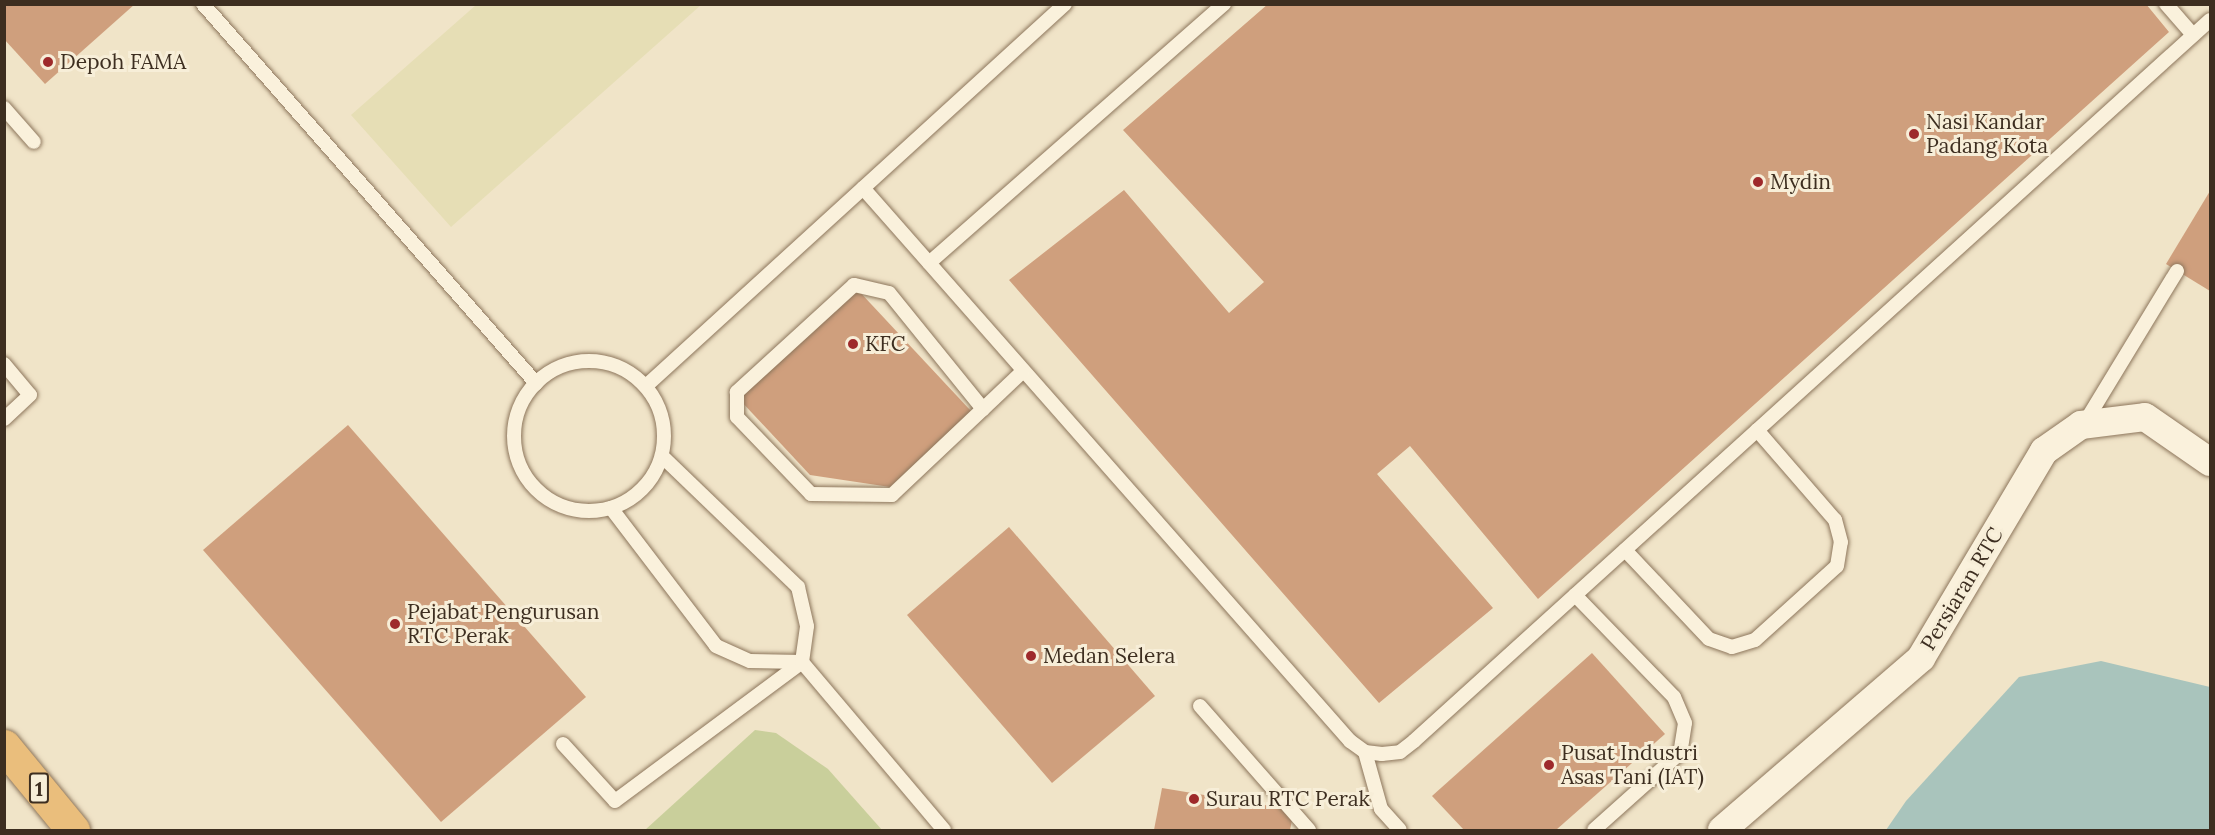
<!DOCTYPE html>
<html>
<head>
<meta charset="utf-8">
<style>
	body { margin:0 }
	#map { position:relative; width:2215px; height:835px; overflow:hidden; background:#f0e4c8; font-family:Lora,serif }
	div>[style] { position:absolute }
	.farmland>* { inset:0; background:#e6deb5 }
	.green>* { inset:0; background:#c9cf9b }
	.water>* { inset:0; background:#a9c4bc }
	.building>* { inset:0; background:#cf9f7d }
	.roads { filter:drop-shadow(0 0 2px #8d765c) drop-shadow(0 0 2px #8d765c) }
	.service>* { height:14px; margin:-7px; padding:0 7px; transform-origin:7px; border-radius:7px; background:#faf1dc }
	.service>.ring { margin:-7px; padding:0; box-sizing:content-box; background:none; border:14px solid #faf1dc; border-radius:50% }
	.minor>* { height:28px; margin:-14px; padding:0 14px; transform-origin:14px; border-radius:14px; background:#faf1dc }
	.trunk>* { height:33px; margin:-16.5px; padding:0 16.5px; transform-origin:16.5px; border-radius:16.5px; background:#eabe7c }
	.dots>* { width:16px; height:16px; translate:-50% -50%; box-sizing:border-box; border:3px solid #f7eed8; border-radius:50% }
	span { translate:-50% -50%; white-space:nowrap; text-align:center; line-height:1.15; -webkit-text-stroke:6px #f7eed8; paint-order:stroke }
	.shield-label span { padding:2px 4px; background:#f7eed8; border:2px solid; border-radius:4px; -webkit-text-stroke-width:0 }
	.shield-label { font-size:20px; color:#3d2e20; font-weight:700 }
	.poi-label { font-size:21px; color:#3d2e20 }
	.left { translate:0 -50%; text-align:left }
	.street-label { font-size:21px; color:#3d2e20 }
	.frame { position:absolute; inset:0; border:6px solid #3d2e20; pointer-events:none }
</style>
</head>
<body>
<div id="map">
	<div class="farmland">
		<div style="clip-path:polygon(476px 5px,476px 4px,701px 5px,451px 227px,351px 115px)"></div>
	</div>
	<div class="green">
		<div style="clip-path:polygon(755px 730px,776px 733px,828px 769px,882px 830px,645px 830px)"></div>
	</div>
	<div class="water">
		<div style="clip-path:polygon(2101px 661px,2210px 687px,2210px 830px,1886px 830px,1906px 801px,2019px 677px)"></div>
	</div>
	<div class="building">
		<div style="clip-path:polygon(4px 4px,135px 4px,45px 84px,4px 39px)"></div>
		<div style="clip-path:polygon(1268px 4px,2146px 4px,2169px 32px,1538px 599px,1410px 446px,1377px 474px,1493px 608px,1379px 703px,1009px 280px,1124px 190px,1229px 313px,1264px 282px,1123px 130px)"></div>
		<div style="clip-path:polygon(2210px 191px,2210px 291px,2166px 264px)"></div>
		<div style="clip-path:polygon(857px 289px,971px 411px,890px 487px,810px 475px,739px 399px)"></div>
		<div style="clip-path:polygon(348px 425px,586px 697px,441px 822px,203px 550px)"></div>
		<div style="clip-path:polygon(1009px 527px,1155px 696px,1052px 783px,907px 615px)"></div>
		<div style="clip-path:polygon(1592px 653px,1665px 734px,1556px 830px,1464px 830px,1432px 796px)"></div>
		<div style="clip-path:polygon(1162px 788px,1294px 810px,1290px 830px,1154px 830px)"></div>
	</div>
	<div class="roads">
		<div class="service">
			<div style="left:203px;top:4px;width:505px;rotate:48.7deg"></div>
			<div style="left:2166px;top:4px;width:41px;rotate:48.9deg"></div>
			<div style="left:4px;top:108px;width:45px;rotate:48.6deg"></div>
			<div style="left:863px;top:188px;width:737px;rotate:48.63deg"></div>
			<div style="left:1350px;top:741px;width:19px;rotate:36deg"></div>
			<div style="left:1365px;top:752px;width:17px;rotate:7deg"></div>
			<div style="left:1382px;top:754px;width:18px;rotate:-6deg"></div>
			<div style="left:1400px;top:752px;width:18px;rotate:-38deg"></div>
			<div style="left:1414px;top:741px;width:1074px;rotate:-42.17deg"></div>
			<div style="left:929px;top:263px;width:393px;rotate:-41.3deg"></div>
			<div class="ring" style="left:514px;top:361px;width:136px;height:136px"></div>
			<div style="left:4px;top:364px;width:40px;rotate:50deg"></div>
			<div style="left:30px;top:395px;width:35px;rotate:137deg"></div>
			<div style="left:646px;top:386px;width:567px;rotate:-42.36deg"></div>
			<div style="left:983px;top:409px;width:149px;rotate:-129deg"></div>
			<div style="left:889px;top:293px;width:36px;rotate:-167deg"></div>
			<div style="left:854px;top:285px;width:159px;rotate:137.6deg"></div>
			<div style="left:737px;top:392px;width:25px;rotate:90deg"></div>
			<div style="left:737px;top:417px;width:107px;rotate:46.1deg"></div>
			<div style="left:811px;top:494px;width:81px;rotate:0.7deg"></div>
			<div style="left:892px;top:495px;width:125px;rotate:-43.4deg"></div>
			<div style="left:983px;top:409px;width:55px;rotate:-43.5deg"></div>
			<div style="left:2084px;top:424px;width:179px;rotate:-58.7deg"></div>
			<div style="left:611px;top:508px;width:173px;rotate:52.7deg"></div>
			<div style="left:716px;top:646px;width:37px;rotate:24deg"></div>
			<div style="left:750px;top:661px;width:52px;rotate:1.1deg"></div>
			<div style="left:802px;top:662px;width:220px;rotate:49.8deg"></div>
			<div style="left:1625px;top:550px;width:122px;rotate:46.7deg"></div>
			<div style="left:1709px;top:639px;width:24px;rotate:19deg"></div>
			<div style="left:1732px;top:647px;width:24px;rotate:-17deg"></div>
			<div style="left:1755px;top:640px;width:110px;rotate:-42.1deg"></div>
			<div style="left:1837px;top:566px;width:24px;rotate:-81deg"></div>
			<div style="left:1841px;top:542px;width:23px;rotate:-105deg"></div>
			<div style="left:1835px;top:520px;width:119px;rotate:-130.9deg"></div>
			<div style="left:1575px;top:595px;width:142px;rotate:45.9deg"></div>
			<div style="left:1674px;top:697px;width:28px;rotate:67deg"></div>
			<div style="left:1685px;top:723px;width:30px;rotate:99deg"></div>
			<div style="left:1680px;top:753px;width:115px;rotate:138.2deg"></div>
			<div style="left:1200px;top:706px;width:165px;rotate:48.7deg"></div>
			<div style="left:563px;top:744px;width:77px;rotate:47.6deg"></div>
			<div style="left:615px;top:801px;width:233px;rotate:-36.6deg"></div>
			<div style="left:802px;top:662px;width:36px;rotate:-82deg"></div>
			<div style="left:807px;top:626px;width:40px;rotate:-103deg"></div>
			<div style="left:798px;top:587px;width:189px;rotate:-136.1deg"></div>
			<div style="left:1365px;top:752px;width:59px;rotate:74.3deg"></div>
			<div style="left:1381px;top:809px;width:28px;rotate:48deg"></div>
		</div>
		<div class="minor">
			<div style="left:1722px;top:830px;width:263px;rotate:-40.8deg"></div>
			<div style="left:1921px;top:658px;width:241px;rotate:-59.3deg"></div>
			<div style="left:2044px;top:451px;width:45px;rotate:-35.1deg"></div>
			<div style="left:2081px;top:425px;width:64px;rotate:-7.1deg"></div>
			<div style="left:2145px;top:417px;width:79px;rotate:34.7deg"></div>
		</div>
		<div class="trunk">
			<div style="left:4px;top:746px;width:109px;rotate:50.6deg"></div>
		</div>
	</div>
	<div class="dots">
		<div style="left:48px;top:62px;background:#9e2a2b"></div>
		<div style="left:1914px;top:134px;background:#9e2a2b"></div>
		<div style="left:1758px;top:182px;background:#9e2a2b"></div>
		<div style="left:853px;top:344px;background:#9e2a2b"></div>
		<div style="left:395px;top:624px;background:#9e2a2b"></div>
		<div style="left:1031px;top:656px;background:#9e2a2b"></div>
		<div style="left:1549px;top:765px;background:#9e2a2b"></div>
		<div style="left:1194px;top:799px;background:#9e2a2b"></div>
	</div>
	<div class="shield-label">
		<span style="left:39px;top:788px">1</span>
	</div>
	<div class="poi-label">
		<span class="left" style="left:60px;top:62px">Depoh FAMA</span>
		<span class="left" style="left:1926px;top:134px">Nasi Kandar<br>Padang Kota</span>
		<span class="left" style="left:1770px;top:182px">Mydin</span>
		<span class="left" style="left:865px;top:344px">KFC</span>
		<span class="left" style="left:407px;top:624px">Pejabat Pengurusan<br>RTC Perak</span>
		<span class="left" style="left:1043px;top:656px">Medan Selera</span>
		<span class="left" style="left:1561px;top:765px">Pusat Industri<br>Asas Tani (IAT)</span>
		<span class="left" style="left:1206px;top:799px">Surau RTC Perak</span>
	</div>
	<div class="street-label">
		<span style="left:1962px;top:589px;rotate:-59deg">Persiaran RTC</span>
	</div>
	<div class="frame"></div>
</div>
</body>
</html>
